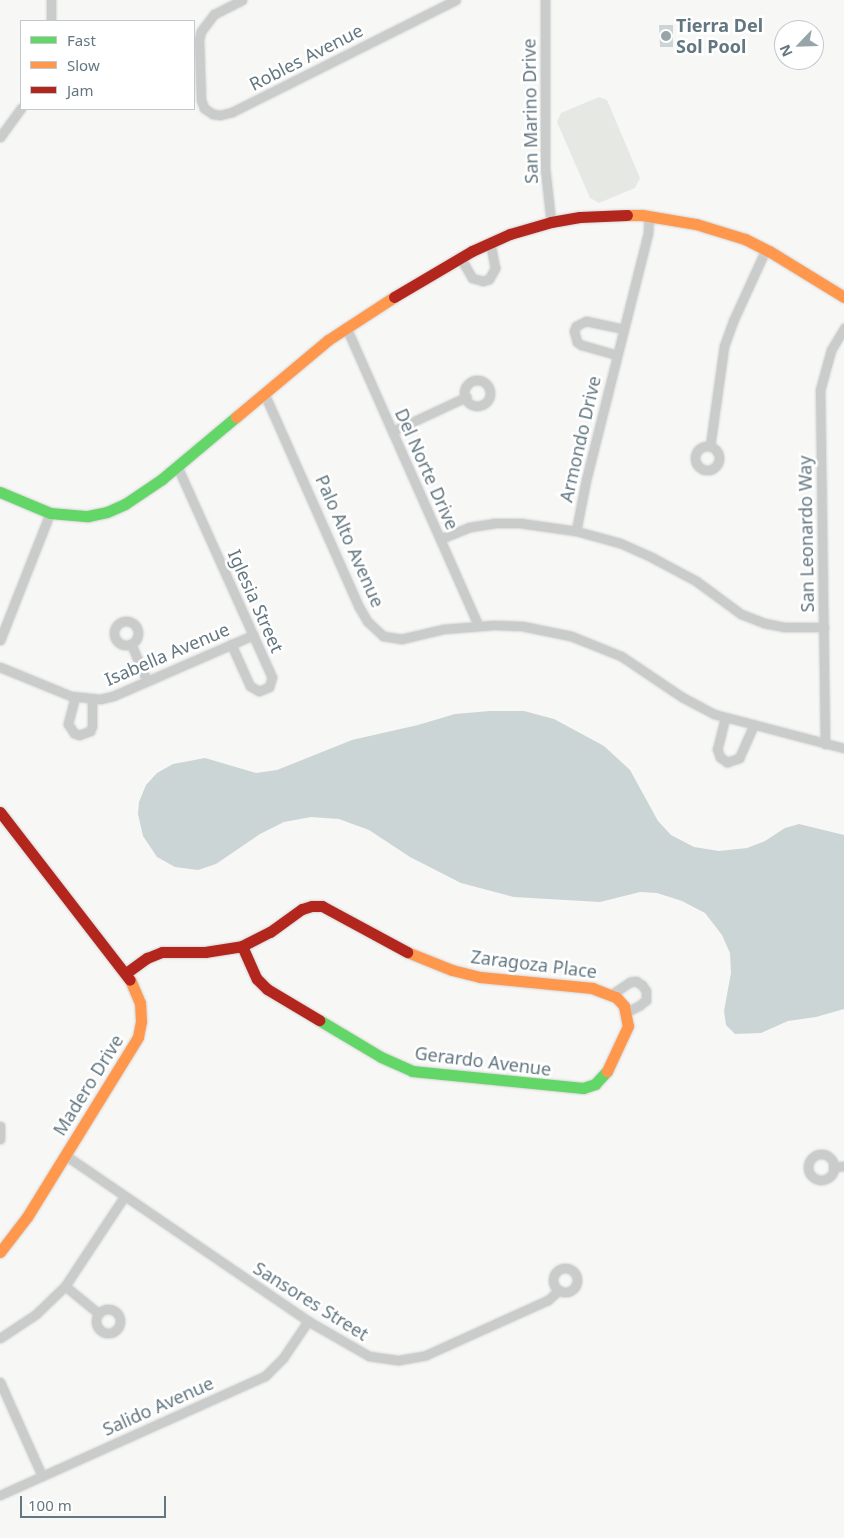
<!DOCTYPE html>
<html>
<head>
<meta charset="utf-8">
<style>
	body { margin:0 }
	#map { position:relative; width:844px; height:1538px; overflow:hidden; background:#f7f7f6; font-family:"Noto Sans",sans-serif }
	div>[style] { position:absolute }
	.green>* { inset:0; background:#e6e9e3 }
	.water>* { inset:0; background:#cbd5d6 }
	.roads { filter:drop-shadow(0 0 1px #d3d4d4) drop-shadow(0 0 1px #d3d4d4) }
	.street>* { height:9px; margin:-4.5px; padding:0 4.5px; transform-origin:4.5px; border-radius:4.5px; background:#cacccc }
	.street>.ring { margin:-4.5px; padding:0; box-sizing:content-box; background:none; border:9px solid #cacccc; border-radius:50% }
	.fast>* { height:11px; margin:-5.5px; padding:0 5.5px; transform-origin:5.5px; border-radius:5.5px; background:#63d668 }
	.slow>* { height:11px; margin:-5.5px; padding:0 5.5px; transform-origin:5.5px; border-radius:5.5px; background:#ff974d }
	.jam>* { height:11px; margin:-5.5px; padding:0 5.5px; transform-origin:5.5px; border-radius:5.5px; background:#b3261e }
	.dots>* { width:14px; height:14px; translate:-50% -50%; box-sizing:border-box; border:2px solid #fff; border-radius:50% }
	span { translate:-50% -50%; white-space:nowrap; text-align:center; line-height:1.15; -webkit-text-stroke:5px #fff; paint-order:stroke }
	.poi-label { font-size:18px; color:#637781; font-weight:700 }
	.left { translate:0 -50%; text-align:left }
	.street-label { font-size:18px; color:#637781 }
	.legend { position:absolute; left:20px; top:20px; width:175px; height:90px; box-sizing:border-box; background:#fff; border:1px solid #c1c9cd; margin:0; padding:6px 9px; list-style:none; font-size:15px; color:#637781 }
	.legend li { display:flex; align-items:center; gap:10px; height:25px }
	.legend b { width:25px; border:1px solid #c1c9cd }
	.north { position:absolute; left:774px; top:20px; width:50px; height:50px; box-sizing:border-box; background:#fff; border:1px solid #c1c9cd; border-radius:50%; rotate:246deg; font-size:14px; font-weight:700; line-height:20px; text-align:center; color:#637781 }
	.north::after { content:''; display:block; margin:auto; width:18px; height:22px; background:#97a4aa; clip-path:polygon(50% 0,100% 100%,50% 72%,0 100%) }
	.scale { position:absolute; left:20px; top:1496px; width:146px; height:22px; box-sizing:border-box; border:2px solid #637781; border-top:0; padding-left:6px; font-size:15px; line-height:18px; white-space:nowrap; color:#637781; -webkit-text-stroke:4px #fff; paint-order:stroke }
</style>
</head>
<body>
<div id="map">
	<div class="green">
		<div style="clip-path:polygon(599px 97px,607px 100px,640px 178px,635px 188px,599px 203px,590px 198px,557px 122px,561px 113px)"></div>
	</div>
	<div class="water">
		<div style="clip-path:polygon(659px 25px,673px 25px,673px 47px,660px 47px)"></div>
		<div style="clip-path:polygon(490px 711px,524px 711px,554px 719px,604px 746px,630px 770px,658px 821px,671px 835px,694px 847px,719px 851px,747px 848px,765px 841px,785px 828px,799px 824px,844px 835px,844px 1009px,816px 1017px,788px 1021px,761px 1033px,735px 1034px,726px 1025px,724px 1011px,731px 973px,730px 953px,722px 935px,705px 913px,682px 901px,657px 893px,640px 892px,600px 902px,514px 897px,461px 883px,410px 857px,369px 830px,339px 819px,311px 817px,284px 822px,260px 834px,216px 864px,198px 870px,175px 867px,157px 857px,143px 836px,138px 814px,139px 802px,146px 785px,157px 773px,173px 764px,205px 758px,256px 773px,277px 770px,352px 740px,418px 725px,455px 714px)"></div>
	</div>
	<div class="roads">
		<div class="street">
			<div style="left:242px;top:0;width:31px;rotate:153deg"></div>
			<div style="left:214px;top:14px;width:21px;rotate:127deg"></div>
			<div style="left:201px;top:31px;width:9px;rotate:103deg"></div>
			<div style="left:199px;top:40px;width:60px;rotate:88.1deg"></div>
			<div style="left:201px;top:100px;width:9px;rotate:69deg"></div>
			<div style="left:204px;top:108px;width:11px;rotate:34deg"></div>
			<div style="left:213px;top:114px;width:7px;rotate:8deg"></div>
			<div style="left:220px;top:115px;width:12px;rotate:-14deg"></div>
			<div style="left:232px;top:112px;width:250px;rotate:-26.6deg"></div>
			<div style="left:545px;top:0;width:168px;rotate:90deg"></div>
			<div style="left:545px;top:168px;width:54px;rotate:83.7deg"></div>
			<div style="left:51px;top:21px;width:21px;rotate:-90deg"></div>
			<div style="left:0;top:137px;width:36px;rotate:-54deg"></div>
			<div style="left:460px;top:257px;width:24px;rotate:60deg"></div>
			<div style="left:472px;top:278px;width:11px;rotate:15deg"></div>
			<div style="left:483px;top:281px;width:6px;rotate:-18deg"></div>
			<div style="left:489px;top:279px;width:13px;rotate:-61deg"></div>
			<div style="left:495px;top:268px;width:25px;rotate:-101deg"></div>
			<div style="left:346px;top:327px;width:326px;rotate:66.1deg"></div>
			<div style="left:617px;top:355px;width:37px;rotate:-164deg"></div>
			<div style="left:581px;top:345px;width:5px;rotate:-143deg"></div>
			<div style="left:577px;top:342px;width:11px;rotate:-105deg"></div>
			<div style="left:574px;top:331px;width:5px;rotate:-68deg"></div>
			<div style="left:576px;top:326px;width:11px;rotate:-27deg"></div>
			<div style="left:586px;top:321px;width:38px;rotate:12deg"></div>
			<div class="ring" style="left:464px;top:380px;width:17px;height:17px"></div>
			<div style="left:264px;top:393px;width:234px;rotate:66.1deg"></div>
			<div style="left:359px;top:607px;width:16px;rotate:60deg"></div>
			<div style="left:367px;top:621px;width:22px;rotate:43deg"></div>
			<div style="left:383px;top:636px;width:18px;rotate:9deg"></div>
			<div style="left:401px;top:639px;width:43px;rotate:-13.4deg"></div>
			<div style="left:443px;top:629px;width:51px;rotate:-4.5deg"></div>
			<div style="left:494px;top:625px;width:28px;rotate:2deg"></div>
			<div style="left:522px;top:626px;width:50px;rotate:11.5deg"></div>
			<div style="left:571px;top:636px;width:54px;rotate:21.8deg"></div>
			<div style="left:621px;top:656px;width:73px;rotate:33.9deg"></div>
			<div style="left:682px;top:697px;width:36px;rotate:28deg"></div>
			<div style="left:714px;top:714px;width:134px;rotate:14.7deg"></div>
			<div style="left:393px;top:431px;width:81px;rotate:-25deg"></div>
			<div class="ring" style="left:695px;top:446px;width:15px;height:15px"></div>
			<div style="left:710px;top:446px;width:101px;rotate:-82deg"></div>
			<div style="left:724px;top:346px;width:27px;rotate:-70deg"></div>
			<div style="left:733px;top:321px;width:79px;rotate:-65.4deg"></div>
			<div style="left:177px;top:466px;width:231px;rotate:65.8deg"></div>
			<div style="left:272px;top:677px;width:10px;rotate:107deg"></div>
			<div style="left:269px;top:687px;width:11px;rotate:158deg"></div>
			<div style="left:259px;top:691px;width:10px;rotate:-151deg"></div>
			<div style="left:250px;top:686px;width:46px;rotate:-114.3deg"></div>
			<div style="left:576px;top:531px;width:52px;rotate:-78.9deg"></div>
			<div style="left:586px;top:480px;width:255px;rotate:-75.9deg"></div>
			<div style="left:648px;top:233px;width:17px;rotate:-87deg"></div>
			<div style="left:440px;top:539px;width:32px;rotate:-22deg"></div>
			<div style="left:470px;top:527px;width:24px;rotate:-9deg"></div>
			<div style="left:494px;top:523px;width:26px"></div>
			<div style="left:520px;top:523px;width:57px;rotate:8.1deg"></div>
			<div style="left:576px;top:531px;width:46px;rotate:15.3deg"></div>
			<div style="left:620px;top:543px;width:36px;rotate:24deg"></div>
			<div style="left:653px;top:558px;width:49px;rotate:28.1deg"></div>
			<div style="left:696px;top:581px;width:56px;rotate:36.3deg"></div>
			<div style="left:741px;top:614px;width:25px;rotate:21deg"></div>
			<div style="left:764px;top:623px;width:20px;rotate:11deg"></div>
			<div style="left:784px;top:627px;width:40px"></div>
			<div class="ring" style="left:114px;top:621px;width:15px;height:15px"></div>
			<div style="left:0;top:640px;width:136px;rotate:-68.5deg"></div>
			<div style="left:131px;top:644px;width:40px;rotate:66.6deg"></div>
			<div style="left:0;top:667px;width:77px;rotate:22.2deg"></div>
			<div style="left:71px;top:696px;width:29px;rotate:6deg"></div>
			<div style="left:100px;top:699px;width:13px;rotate:-13deg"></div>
			<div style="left:113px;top:696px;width:153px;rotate:-23.5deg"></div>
			<div style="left:75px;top:697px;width:28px;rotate:105deg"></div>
			<div style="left:68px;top:724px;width:11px;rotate:56deg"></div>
			<div style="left:74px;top:733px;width:5px;rotate:22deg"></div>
			<div style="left:79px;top:735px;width:12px;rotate:-20deg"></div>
			<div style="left:90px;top:731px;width:5px;rotate:-68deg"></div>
			<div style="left:92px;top:726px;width:27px;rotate:-90deg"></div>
			<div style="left:725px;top:718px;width:32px;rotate:104deg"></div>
			<div style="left:717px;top:749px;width:9px;rotate:69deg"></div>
			<div style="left:720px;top:757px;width:9px;rotate:36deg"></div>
			<div style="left:727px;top:762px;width:13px;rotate:-18deg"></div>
			<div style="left:739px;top:758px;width:35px;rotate:-66deg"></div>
			<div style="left:825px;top:744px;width:354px;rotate:-90.8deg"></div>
			<div style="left:820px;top:390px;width:41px;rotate:-74.6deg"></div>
			<div style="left:831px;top:350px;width:26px;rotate:-59deg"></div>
			<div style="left:612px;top:994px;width:22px;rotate:-34deg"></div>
			<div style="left:630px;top:982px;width:6px;rotate:-9deg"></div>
			<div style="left:636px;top:981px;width:7px;rotate:34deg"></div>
			<div style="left:642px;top:985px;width:7px;rotate:56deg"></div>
			<div style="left:646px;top:991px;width:9px;rotate:90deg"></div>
			<div style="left:646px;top:1000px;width:8px;rotate:140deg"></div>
			<div style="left:640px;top:1005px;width:15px;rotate:152deg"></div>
			<div style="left:0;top:1126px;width:13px;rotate:90deg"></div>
			<div class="ring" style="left:808px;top:1154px;width:17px;height:17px"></div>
			<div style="left:65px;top:1155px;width:294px;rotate:34.3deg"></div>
			<div style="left:308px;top:1321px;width:70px;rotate:29.8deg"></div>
			<div style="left:369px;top:1356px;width:30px;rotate:8deg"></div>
			<div style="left:399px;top:1360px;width:27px;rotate:-10deg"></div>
			<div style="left:426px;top:1355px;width:134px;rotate:-24.3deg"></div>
			<div style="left:548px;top:1300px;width:15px;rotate:-42deg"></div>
			<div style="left:833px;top:1167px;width:11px;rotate:-5deg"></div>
			<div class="ring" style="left:553px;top:1268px;width:15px;height:15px"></div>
			<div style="left:65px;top:1286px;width:43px;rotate:39.3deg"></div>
			<div class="ring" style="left:96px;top:1309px;width:15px;height:15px"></div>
			<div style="left:0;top:1338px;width:43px;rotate:-33.7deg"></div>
			<div style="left:36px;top:1314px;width:40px;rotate:-44deg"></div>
			<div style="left:65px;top:1286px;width:107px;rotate:-56.5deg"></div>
			<div style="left:0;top:1382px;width:103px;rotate:65.9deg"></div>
			<div style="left:0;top:1495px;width:290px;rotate:-24.2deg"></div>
			<div style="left:265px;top:1376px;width:25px;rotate:-45deg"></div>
			<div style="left:283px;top:1358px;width:45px;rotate:-56deg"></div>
		</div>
		<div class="fast">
			<div style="left:0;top:492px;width:54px;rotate:22.8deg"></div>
			<div style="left:50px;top:513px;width:38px;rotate:5deg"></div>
			<div style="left:88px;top:516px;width:19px;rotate:-12deg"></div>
			<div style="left:107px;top:512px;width:20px;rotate:-24deg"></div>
			<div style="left:125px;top:504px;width:45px;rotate:-34deg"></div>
			<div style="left:162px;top:479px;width:97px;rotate:-40deg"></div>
			<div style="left:319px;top:1020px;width:72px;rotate:30.8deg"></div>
			<div style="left:381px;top:1057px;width:34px;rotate:24deg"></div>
			<div style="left:412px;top:1071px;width:172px;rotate:5.7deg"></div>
			<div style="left:583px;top:1088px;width:13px;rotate:-18deg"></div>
			<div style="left:595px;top:1084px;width:18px;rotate:-47deg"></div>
		</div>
		<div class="slow">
			<div style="left:627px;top:215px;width:15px"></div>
			<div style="left:642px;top:215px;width:55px;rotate:9.5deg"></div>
			<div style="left:696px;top:224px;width:51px;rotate:17deg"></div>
			<div style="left:745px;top:239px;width:27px;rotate:27deg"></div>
			<div style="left:769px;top:251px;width:88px;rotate:31.5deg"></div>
			<div style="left:236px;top:417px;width:120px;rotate:-39.9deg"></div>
			<div style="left:328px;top:340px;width:79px;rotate:-33.1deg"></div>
			<div style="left:407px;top:952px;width:48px;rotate:21.8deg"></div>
			<div style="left:452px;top:970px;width:29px;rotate:14deg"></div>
			<div style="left:480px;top:977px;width:113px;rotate:5.6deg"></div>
			<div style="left:592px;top:988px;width:26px;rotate:21deg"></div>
			<div style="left:616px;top:997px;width:12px;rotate:48deg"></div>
			<div style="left:624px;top:1006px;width:20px;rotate:79deg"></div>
			<div style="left:628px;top:1026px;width:50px;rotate:115deg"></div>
			<div style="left:0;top:1252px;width:44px;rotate:-52.4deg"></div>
			<div style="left:27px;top:1217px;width:211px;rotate:-58.3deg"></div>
			<div style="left:138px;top:1037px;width:16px;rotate:-79deg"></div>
			<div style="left:141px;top:1021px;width:18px;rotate:-93deg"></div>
			<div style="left:140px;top:1003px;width:25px;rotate:-113deg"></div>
		</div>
		<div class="jam">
			<div style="left:394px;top:297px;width:91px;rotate:-30.5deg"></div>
			<div style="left:472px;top:251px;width:42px;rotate:-24.1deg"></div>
			<div style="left:510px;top:234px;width:43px;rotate:-16.3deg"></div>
			<div style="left:551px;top:222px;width:29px;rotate:-10deg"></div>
			<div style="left:580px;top:217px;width:47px;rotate:-2.4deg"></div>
			<div style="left:0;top:812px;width:212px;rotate:52.3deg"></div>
			<div style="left:242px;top:946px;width:36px;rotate:66deg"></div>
			<div style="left:257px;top:979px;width:14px;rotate:45deg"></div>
			<div style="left:267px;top:989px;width:61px;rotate:30.8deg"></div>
			<div style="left:126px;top:973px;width:26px;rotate:-36deg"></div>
			<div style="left:147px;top:958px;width:16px;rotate:-22deg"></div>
			<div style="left:162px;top:952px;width:43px"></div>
			<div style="left:205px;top:952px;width:37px;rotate:-9deg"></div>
			<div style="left:242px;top:946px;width:31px;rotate:-27deg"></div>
			<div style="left:270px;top:932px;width:39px;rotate:-36deg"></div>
			<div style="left:302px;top:909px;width:10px;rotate:-17deg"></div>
			<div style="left:312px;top:906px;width:10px"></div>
			<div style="left:322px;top:906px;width:97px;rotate:28.4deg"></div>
		</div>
	</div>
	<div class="dots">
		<div style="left:666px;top:36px;background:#97a4aa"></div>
	</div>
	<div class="poi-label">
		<span class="left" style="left:676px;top:36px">Tierra Del<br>Sol Pool</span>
	</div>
	<div class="street-label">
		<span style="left:306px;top:57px;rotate:-27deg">Robles Avenue</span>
		<span style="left:530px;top:111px;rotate:-91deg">San Marino Drive</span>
		<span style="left:580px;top:439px;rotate:-77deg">Armondo Drive</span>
		<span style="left:427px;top:469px;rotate:66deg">Del Norte Drive</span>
		<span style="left:806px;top:534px;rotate:-91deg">San Leonardo Way</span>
		<span style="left:350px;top:541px;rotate:66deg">Palo Alto Avenue</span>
		<span style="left:256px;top:601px;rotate:66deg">Iglesia Street</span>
		<span style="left:167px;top:654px;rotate:-23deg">Isabella Avenue</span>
		<span style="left:534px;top:964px;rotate:7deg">Zaragoza Place</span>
		<span style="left:483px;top:1061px;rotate:7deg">Gerardo Avenue</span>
		<span style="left:88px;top:1085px;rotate:-58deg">Madero Drive</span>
		<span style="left:311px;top:1301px;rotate:32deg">Sansores Street</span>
		<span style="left:158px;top:1406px;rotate:-24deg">Salido Avenue</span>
	</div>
	<ul class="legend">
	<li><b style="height:6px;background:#63d668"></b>Fast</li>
	<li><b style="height:6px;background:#ff974d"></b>Slow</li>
	<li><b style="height:6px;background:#b3261e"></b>Jam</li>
	</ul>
	<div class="north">N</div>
	<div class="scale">100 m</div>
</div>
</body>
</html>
